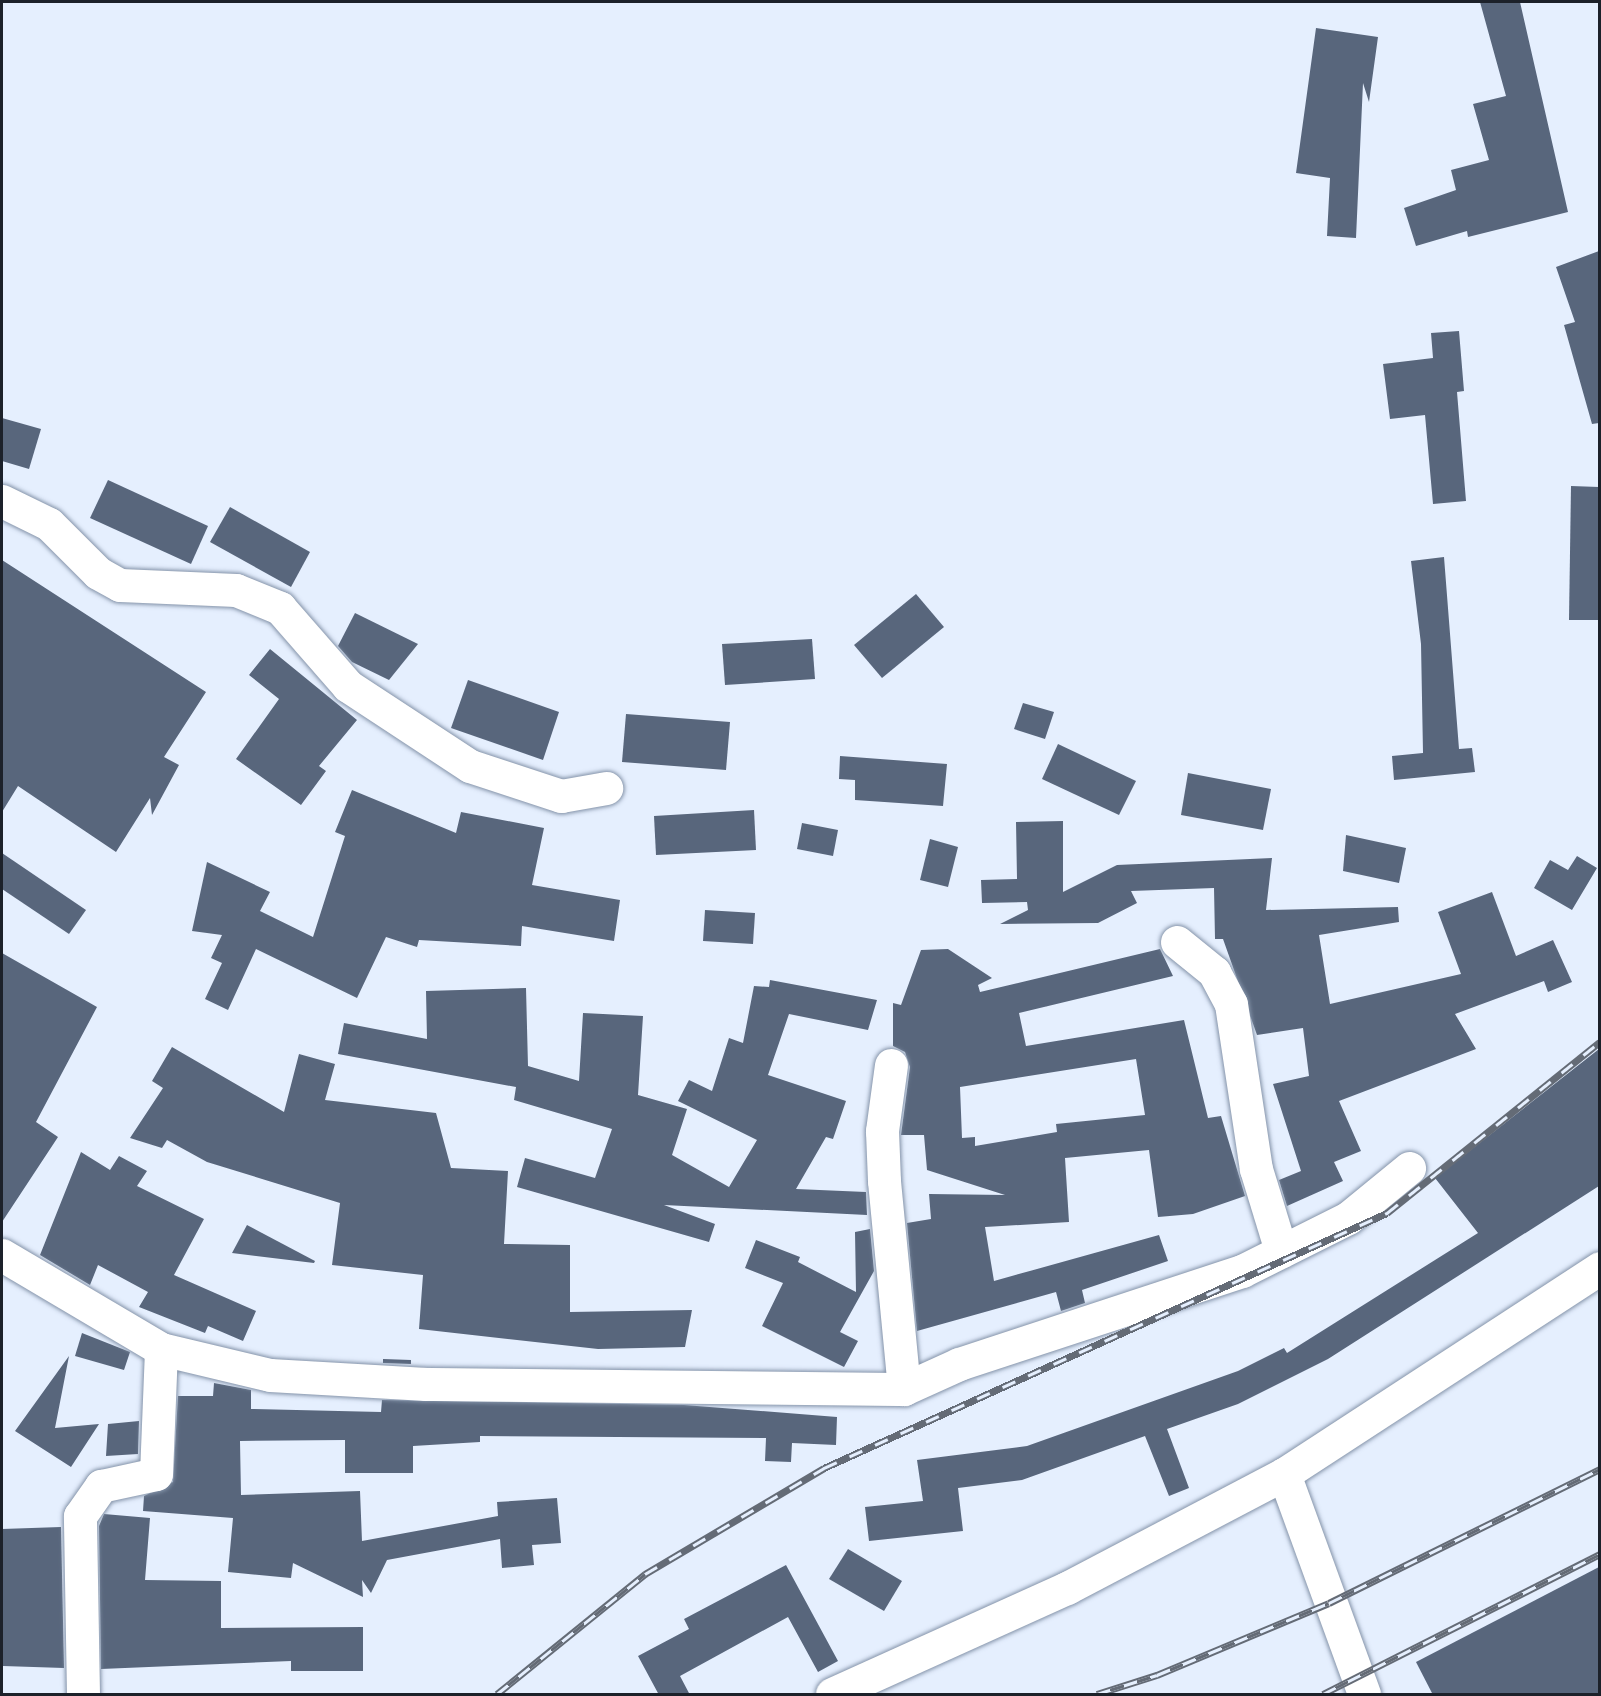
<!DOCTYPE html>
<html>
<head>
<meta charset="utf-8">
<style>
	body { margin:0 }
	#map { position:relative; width:1601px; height:1696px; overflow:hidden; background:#e5effe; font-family:Poppins,sans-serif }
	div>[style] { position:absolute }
	.building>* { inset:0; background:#58667c }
	.roads { filter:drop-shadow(0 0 2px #8493a9) drop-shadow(0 0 2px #8493a9) }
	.street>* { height:33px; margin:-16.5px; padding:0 16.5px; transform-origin:16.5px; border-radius:16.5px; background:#fff }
	.primary>* { height:33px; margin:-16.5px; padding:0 16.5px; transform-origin:16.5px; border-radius:16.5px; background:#fff }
	.rail>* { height:7px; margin-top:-3.5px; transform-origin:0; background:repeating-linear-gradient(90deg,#e5effe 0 14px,#646b76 0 28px); box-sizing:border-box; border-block:2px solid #646b76 }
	span { translate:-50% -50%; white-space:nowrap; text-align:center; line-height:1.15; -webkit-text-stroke:6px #e5effe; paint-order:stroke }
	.frame { position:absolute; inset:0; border:3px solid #1c212a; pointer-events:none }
</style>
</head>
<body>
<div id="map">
	<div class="building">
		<div style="clip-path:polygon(1480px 2px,1520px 2px,1568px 212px,1468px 237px,1467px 231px,1416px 246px,1404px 208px,1456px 190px,1451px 170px,1489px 160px,1473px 104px,1506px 96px)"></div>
		<div style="clip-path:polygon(1316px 28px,1378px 37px,1369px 102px,1363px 83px,1356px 238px,1327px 236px,1330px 178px,1296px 173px)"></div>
		<div style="clip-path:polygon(1599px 251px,1599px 423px,1592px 424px,1564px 325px,1575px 322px,1556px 267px)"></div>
		<div style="clip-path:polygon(1459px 331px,1464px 391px,1457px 392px,1466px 501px,1433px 504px,1425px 415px,1390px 419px,1383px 364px,1433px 358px,1431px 333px)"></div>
		<div style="clip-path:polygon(2px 418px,41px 429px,29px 469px,2px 461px)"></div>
		<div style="clip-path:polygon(108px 480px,208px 526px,191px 564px,90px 518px)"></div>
		<div style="clip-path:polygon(1571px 486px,1599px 487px,1599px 620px,1569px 620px)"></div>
		<div style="clip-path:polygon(230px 507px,310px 552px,291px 587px,210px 542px)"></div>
		<div style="clip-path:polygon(1444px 557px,1459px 749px,1472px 748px,1475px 772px,1394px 780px,1392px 756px,1423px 753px,1421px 644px,1411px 561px)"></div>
		<div style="clip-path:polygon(2px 560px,206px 692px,164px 757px,179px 765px,152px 815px,150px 798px,116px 852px,18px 786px,2px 812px)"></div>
		<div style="clip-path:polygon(916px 594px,944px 627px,882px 678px,854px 645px)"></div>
		<div style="clip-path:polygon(355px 613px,418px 644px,389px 680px,352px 662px,338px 646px)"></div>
		<div style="clip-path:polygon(812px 639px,815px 679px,725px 685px,722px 644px)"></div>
		<div style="clip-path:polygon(270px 649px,357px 720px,319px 766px,326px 771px,301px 805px,236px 759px,279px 699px,249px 675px)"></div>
		<div style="clip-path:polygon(468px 680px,559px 712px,543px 760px,451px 728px)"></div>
		<div style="clip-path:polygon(1023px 703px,1054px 712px,1045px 739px,1014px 729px)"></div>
		<div style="clip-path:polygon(626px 714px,730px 722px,726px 770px,622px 762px)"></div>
		<div style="clip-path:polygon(1058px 744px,1136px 781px,1119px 815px,1042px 779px)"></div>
		<div style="clip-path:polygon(840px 756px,947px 764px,943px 806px,855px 800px,855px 780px,839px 779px)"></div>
		<div style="clip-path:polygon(1188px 773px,1271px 789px,1263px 830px,1181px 815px)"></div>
		<div style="clip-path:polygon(352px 790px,456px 833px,461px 812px,544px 828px,532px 885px,620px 900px,614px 941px,522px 926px,521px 946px,419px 940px,417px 947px,386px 937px,357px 998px,256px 949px,228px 1010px,205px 999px,222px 963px,211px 958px,222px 935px,192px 931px,207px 862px,270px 892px,260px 911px,313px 937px,345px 836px,335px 832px)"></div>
		<div style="clip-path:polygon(754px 810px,756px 850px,656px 855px,654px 816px)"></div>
		<div style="clip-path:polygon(1063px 821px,1063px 892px,1117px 865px,1272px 858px,1266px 910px,1398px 907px,1399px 922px,1319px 935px,1330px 1004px,1461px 974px,1438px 912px,1492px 892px,1516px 956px,1553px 940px,1572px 982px,1548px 992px,1544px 981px,1455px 1014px,1476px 1049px,1339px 1101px,1361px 1151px,1334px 1162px,1343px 1181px,1287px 1206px,1279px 1180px,1301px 1171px,1273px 1084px,1309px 1076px,1303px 1028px,1257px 1035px,1223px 939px,1215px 939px,1214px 888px,1131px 891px,1137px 903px,1098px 923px,1000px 924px,1028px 910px,1027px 902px,982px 903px,981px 880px,1017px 879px,1016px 822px)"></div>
		<div style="clip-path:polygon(802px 823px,838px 830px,833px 856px,797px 849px)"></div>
		<div style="clip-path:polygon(1346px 835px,1406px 848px,1399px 883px,1343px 871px)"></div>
		<div style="clip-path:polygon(930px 839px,958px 847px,948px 887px,920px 880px)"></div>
		<div style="clip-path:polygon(2px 853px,86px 910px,69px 934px,2px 889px)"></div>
		<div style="clip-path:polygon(1577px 856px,1597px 868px,1572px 910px,1534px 888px,1550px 860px,1568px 870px)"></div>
		<div style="clip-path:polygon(705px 910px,755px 913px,753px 944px,703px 941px)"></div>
		<div style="clip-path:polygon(evenodd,948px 949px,992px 978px,978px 985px,980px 992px,1160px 949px,1173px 976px,1019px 1013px,1026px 1046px,1184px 1020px,1208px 1118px,1221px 1116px,1245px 1196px,1193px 1214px,1158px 1217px,1149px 1150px,1065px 1158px,1069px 1222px,985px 1227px,994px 1281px,1159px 1235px,1168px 1261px,1082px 1290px,1085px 1303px,1061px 1311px,1056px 1292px,917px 1331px,907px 1223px,931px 1219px,929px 1194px,1005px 1195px,927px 1170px,924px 1135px,901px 1135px,910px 1067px,905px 1052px,893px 1046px,893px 1003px,901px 1005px,921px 950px,948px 949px,1136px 1059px,1145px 1115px,1056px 1124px,1057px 1132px,975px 1146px,975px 1137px,962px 1138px,960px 1087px,1136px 1059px)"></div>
		<div style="clip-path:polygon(2px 953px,97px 1007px,36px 1122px,58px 1137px,2px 1222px)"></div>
		<div style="clip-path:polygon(770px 980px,877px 1000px,868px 1030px,789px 1014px,768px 1075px,846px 1101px,833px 1139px,826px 1137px,796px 1189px,866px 1192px,867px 1215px,664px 1205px,715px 1224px,709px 1242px,517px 1187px,525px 1158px,595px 1178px,612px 1129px,514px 1100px,516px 1087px,338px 1054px,344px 1023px,427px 1039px,426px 991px,526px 988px,528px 1066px,579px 1081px,583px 1013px,643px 1016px,638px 1095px,687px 1109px,672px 1155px,729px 1187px,757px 1140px,678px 1101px,689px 1080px,712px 1091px,729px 1038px,743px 1043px,754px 986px,769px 987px)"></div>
		<div style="clip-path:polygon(172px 1047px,284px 1112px,299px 1054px,335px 1064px,325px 1100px,436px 1113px,451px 1168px,508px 1171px,504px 1244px,570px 1245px,570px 1312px,692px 1310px,685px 1347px,598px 1349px,419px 1329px,423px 1275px,332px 1265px,340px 1203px,207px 1162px,167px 1140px,162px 1148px,130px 1138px,163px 1088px,152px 1081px)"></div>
		<div style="clip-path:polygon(1599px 1049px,1599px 1186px,1328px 1359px,1238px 1404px,1167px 1429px,1189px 1488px,1169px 1496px,1145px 1436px,1022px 1480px,958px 1488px,963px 1531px,869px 1541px,865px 1507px,923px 1501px,917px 1460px,1027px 1446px,1238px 1371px,1284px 1348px,1287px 1353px,1478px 1233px,1435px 1178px)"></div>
		<div style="clip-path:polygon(81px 1152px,110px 1170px,119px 1156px,147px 1171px,137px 1186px,204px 1219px,174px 1275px,256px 1311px,243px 1341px,208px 1326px,205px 1333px,139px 1307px,148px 1292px,98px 1265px,90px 1285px,40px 1255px)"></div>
		<div style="clip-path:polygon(247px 1225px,315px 1261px,314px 1263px,232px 1253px)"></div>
		<div style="clip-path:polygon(870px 1229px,874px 1271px,840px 1332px,858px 1341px,844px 1367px,762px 1326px,783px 1283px,745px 1268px,756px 1240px,800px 1257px,798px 1262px,856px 1292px,855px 1232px)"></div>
		<div style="clip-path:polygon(82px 1333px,130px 1352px,124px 1370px,75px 1356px)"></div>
		<div style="clip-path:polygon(69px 1356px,55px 1428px,99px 1424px,71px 1467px,15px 1431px)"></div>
		<div style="clip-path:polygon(383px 1359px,411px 1360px,411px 1364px,383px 1363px)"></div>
		<div style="clip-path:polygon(214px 1383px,251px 1390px,251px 1409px,381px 1412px,382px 1400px,684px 1405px,837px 1417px,836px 1445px,792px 1443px,791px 1462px,765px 1461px,766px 1438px,480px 1436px,480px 1442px,413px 1446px,413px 1473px,345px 1473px,345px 1440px,240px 1441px,241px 1495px,360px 1491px,362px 1541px,498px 1516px,497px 1502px,557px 1498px,561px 1543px,532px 1545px,534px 1565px,502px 1568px,500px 1539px,387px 1560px,371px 1593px,362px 1580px,363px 1597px,293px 1563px,291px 1578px,228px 1572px,233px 1518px,143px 1511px,144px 1496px,173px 1482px,178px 1396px,213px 1396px)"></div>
		<div style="clip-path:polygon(139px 1421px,138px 1454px,106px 1456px,108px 1424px)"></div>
		<div style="clip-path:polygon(104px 1514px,150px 1518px,145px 1580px,221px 1581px,221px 1628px,363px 1627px,363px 1671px,291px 1671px,291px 1661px,101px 1669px,99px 1526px)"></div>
		<div style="clip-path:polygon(61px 1527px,64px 1668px,3px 1666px,2px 1529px)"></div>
		<div style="clip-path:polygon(848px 1549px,902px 1581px,884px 1611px,829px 1579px)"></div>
		<div style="clip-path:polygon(786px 1565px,838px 1661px,818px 1672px,788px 1617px,680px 1676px,690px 1695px,659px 1695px,638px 1656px,689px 1629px,684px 1619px)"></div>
		<div style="clip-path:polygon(1599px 1567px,1599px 1695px,1433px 1695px,1416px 1662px)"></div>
	</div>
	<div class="roads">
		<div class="street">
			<div style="left:2px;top:501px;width:52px;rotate:26.1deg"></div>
			<div style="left:49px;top:524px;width:69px;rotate:45deg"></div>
			<div style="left:98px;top:573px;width:25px;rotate:29deg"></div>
			<div style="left:120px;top:585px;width:116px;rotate:2.5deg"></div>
			<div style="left:236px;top:590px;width:48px;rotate:22.2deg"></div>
			<div style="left:280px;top:608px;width:103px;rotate:48.9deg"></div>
			<div style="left:348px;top:686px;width:146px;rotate:33.3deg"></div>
			<div style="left:470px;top:766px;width:96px;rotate:18.2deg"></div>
			<div style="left:561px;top:796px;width:46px;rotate:-10.1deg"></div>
			<div style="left:1177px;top:942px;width:48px;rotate:39deg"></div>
			<div style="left:1214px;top:972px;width:36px;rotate:62deg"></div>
			<div style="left:1231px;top:1004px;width:167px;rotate:81.4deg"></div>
			<div style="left:1256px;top:1169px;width:86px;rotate:73deg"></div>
			<div style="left:891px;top:1065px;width:67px;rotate:97.8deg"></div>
			<div style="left:882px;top:1131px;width:50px;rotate:87.7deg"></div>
			<div style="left:884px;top:1181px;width:209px;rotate:84.5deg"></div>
			<div style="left:2px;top:1255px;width:185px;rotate:30.6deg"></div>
			<div style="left:161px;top:1349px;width:112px;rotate:13.4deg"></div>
			<div style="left:270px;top:1375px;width:156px;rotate:3.3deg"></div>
			<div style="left:426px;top:1384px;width:478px;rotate:0.6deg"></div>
			<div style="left:904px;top:1389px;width:60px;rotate:-24.4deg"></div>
			<div style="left:959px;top:1364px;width:298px;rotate:-18.2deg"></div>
			<div style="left:1242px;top:1271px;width:119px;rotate:-26.6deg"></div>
			<div style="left:1348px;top:1218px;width:79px;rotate:-39.3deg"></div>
			<div style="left:1284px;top:1474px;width:234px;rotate:70deg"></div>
			<div style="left:83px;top:1694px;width:178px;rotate:-91deg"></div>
			<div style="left:80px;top:1516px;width:37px;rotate:-55deg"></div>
			<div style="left:101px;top:1486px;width:56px;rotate:-12.3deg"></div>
			<div style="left:156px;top:1474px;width:125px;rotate:-87.7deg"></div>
		</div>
		<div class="primary">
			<div style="left:832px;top:1694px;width:258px;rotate:-24.3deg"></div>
			<div style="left:1067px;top:1588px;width:245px;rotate:-27.7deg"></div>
			<div style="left:1284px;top:1474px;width:377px;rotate:-33.1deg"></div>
		</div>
	</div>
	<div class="rail">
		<div style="left:497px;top:1694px;width:191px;rotate:-39deg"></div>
		<div style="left:645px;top:1574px;width:208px;rotate:-30.6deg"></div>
		<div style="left:824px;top:1468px;width:618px;rotate:-24.37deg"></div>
		<div style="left:1387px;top:1213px;width:273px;rotate:-38.8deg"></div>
		<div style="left:1097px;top:1694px;width:63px;rotate:-17.6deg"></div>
		<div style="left:1157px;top:1675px;width:186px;rotate:-22.7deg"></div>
		<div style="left:1329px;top:1603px;width:302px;rotate:-26.3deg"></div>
		<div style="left:1323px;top:1694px;width:310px;rotate:-26.8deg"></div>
	</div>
	<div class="frame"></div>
</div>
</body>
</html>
